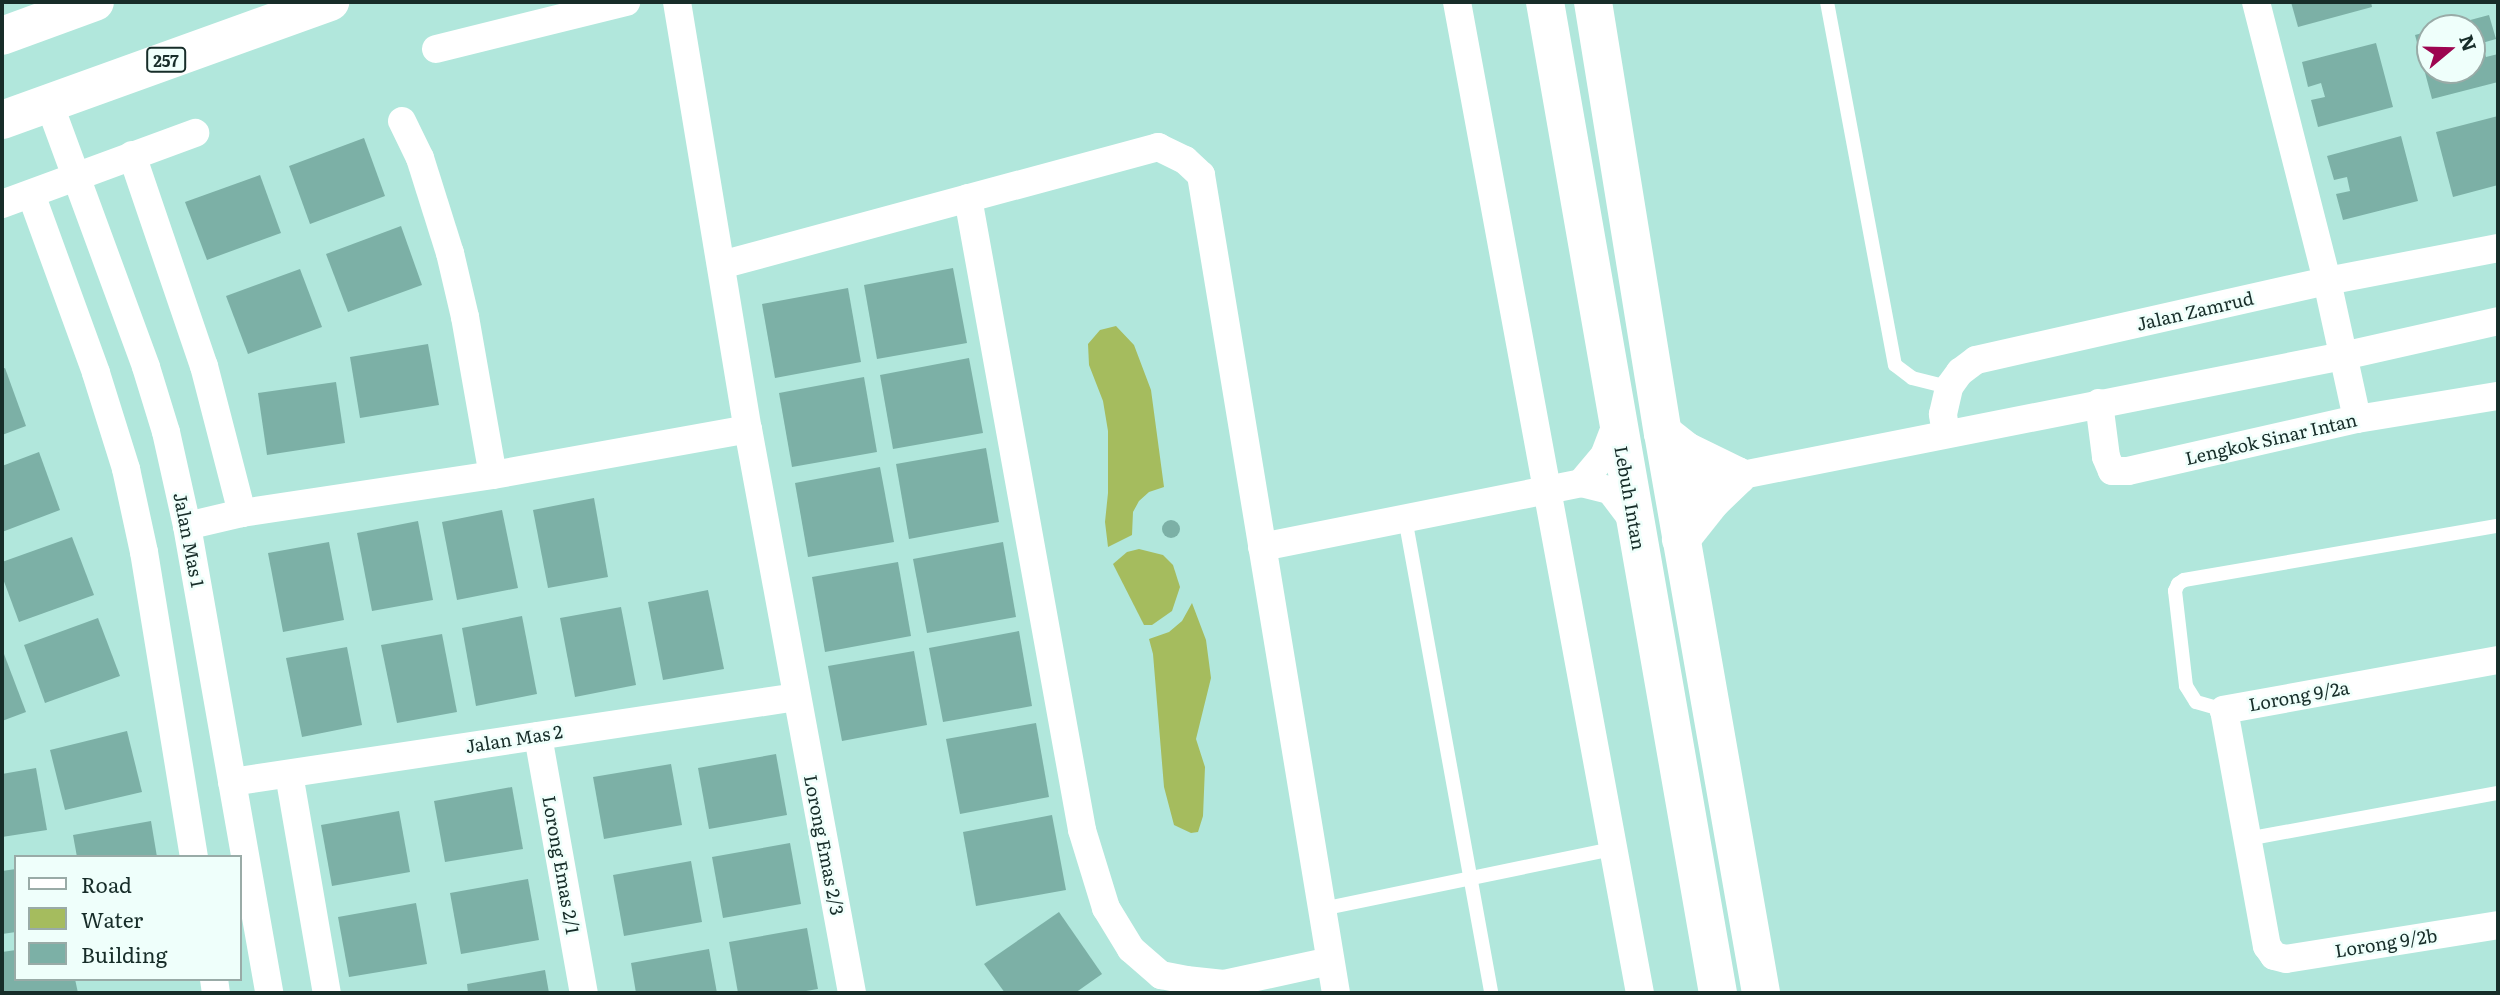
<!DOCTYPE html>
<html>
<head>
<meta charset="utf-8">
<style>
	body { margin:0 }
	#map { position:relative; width:2500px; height:995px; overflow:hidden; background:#b1e7dc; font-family:Literata,serif }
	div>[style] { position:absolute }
	.water>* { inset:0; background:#a5bc5e }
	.building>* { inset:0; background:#7cb0a6 }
	.round { border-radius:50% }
	.service>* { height:14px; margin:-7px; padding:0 7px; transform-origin:7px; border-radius:7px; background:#fff }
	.minor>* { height:28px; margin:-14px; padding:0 14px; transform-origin:14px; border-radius:14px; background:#fff }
	.secondary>* { height:38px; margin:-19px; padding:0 19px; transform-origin:19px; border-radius:19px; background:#fff }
	.trunk>* { height:38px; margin:-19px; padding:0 19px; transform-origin:19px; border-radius:19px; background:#fff }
	span { translate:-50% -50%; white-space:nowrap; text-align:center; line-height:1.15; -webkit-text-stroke:5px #effffb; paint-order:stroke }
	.shield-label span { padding:2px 5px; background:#effffb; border:2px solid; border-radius:5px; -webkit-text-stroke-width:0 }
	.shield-label { font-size:16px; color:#172d29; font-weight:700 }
	.street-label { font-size:18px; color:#172d29 }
	.frame { position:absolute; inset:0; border:4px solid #172d29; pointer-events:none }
	.legend { position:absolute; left:14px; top:855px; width:228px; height:126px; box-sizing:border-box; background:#effffb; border:2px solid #99aba7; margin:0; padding:9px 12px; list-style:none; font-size:21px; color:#172d29 }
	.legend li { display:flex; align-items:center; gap:14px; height:35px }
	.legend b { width:35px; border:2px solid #99aba7 }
	.north { position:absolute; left:2416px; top:14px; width:70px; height:70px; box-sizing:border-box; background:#effffb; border:2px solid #99aba7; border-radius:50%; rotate:71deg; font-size:19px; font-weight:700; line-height:28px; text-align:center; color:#172d29 }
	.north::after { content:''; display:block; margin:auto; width:24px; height:32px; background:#9d0550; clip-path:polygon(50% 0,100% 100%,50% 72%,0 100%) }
</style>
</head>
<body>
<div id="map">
	<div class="water">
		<div style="clip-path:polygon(1116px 326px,1134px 345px,1151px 390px,1164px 487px,1149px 492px,1139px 501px,1133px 512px,1132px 535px,1108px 547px,1105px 522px,1108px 493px,1108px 431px,1103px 401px,1089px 365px,1088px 344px,1100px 330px)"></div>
		<div style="clip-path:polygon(1139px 549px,1163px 555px,1173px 565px,1180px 587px,1172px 611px,1152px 625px,1144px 625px,1113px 564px,1127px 552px)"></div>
		<div style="clip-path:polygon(1192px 603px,1206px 640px,1211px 678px,1196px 739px,1205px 767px,1203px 816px,1198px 832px,1191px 833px,1174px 825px,1164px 787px,1153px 654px,1149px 639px,1169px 632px,1182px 621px)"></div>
	</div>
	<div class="building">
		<div style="clip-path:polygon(2291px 2px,2371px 2px,2372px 7px,2298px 27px)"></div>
		<div style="clip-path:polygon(2489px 15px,2496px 39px,2482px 43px,2486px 57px,2498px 54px,2498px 82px,2432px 99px,2415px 35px,2430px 31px,2430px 70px,2472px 70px,2472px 28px,2444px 27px)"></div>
		<div style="clip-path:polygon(2376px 43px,2393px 107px,2318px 127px,2311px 100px,2325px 97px,2321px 83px,2308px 87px,2302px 62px)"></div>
		<div style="clip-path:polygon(2498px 116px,2498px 185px,2453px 197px,2436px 132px)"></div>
		<div style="clip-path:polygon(2401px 136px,2418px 201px,2343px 220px,2336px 194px,2350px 191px,2347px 177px,2334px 180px,2327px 156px)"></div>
		<div style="clip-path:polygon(364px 138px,385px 196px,310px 224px,289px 166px)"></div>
		<div style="clip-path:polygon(260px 175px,281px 233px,207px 260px,185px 202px)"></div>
		<div style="clip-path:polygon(401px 226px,422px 285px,348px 312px,326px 254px)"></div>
		<div style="clip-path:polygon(953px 268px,967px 343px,877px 359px,864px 285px)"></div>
		<div style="clip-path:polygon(300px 269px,322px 327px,248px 354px,226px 296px)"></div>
		<div style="clip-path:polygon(848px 288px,861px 362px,775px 378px,762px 304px)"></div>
		<div style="clip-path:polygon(428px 344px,439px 405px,360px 418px,350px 357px)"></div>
		<div style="clip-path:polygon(969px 358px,983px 433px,893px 449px,880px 375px)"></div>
		<div style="clip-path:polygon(5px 368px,26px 426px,2px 435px,2px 369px)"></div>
		<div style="clip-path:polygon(864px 377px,877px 452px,792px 467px,779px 393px)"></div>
		<div style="clip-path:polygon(336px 382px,345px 443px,267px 455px,258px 393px)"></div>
		<div style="clip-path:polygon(986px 448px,999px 522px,909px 539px,896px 464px)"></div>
		<div style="clip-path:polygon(39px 452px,60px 510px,2px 532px,2px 466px)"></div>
		<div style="clip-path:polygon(880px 467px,894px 542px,808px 557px,795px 483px)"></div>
		<div style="clip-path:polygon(594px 498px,608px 577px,548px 588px,533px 510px)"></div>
		<div style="clip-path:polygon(502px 510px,518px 588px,457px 600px,442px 522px)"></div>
		<div class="round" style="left:1162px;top:520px;width:18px;height:18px"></div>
		<div style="clip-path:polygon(418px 521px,433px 600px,372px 611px,357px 533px)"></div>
		<div style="clip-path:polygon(72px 537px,94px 595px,19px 622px,2px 576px,2px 562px)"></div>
		<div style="clip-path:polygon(329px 542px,344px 620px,283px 632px,268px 553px)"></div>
		<div style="clip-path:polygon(1003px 542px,1016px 617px,927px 633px,913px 559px)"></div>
		<div style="clip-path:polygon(898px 562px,911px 636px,825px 652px,812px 577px)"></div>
		<div style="clip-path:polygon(708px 590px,724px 669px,663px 680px,648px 602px)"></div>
		<div style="clip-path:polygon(621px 607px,636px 685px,575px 697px,560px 618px)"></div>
		<div style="clip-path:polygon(522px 616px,537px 694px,476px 706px,462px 628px)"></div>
		<div style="clip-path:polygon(98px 618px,120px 676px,45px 703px,24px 645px)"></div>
		<div style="clip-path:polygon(1019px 631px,1032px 706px,943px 722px,929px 648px)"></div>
		<div style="clip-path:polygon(442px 634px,457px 712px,397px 723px,381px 645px)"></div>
		<div style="clip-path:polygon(347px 647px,362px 725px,302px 737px,286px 658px)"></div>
		<div style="clip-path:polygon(914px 651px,927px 725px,842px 741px,828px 666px)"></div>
		<div style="clip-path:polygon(4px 654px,26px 712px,2px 721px,2px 655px)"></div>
		<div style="clip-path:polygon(1036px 723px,1049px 797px,960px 814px,946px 739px)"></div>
		<div style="clip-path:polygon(127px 731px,142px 792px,65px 810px,50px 750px)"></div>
		<div style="clip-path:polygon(776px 754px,787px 815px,709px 829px,698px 768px)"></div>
		<div style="clip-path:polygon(671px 764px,682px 825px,604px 839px,593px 777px)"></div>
		<div style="clip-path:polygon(36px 768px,47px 830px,2px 837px,2px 774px)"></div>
		<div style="clip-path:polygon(512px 787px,523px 849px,445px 862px,434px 801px)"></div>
		<div style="clip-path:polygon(399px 811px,410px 872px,332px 886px,321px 825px)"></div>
		<div style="clip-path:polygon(1052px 815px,1066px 890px,976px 906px,963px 832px)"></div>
		<div style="clip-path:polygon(151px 821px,157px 857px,77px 857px,73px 835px)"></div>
		<div style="clip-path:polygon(790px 843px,801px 904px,723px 918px,712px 857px)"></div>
		<div style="clip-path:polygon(691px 861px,702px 922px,624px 936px,613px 875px)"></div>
		<div style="clip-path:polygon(16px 869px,16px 932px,2px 934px,2px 871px)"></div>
		<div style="clip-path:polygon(528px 879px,539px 940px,461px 954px,450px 893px)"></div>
		<div style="clip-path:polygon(416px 903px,427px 964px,349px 977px,338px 917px)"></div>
		<div style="clip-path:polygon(1059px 912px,1102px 974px,1075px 993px,1005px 993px,984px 964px)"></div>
		<div style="clip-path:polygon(807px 928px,818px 989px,794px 993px,738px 993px,729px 942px)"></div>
		<div style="clip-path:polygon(709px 949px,717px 993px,636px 993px,631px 963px)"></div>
		<div style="clip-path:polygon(16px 950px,16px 979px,75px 979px,78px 993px,2px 993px,2px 952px)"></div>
		<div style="clip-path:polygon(545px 970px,549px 993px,468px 993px,467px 984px)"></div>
	</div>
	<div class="service">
		<div style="left:1827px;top:2px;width:369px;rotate:79.4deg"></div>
		<div style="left:1895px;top:365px;width:21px;rotate:37deg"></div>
		<div style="left:1912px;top:378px;width:38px;rotate:14deg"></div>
		<div style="left:1405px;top:518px;width:483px;rotate:79.7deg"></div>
		<div style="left:2224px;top:710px;width:29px;rotate:-164deg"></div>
		<div style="left:2196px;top:702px;width:19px;rotate:-122deg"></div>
		<div style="left:2186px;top:686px;width:96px;rotate:-96.6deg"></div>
		<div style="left:2175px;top:591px;width:8px;rotate:-67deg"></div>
		<div style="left:2178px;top:584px;width:7px;rotate:-34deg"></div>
		<div style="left:2184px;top:580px;width:319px;rotate:-9.8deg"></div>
		<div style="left:2247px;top:839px;width:255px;rotate:-10.4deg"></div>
		<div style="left:1322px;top:909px;width:297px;rotate:-11.7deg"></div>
	</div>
	<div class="minor">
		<div style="left:677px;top:2px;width:433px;rotate:80.6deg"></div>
		<div style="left:748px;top:429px;width:574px;rotate:79.55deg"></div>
		<div style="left:1457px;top:2px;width:1008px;rotate:79.54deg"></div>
		<div style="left:2256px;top:2px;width:288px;rotate:75.7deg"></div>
		<div style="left:2327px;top:281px;width:141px;rotate:77.7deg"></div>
		<div style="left:436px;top:49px;width:196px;rotate:-13.9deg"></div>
		<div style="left:49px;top:103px;width:281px;rotate:69.8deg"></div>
		<div style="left:146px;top:367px;width:68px;rotate:72.9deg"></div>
		<div style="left:166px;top:432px;width:96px;rotate:77.4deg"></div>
		<div style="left:187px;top:526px;width:474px;rotate:80deg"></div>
		<div style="left:402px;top:121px;width:41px;rotate:64.1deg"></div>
		<div style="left:420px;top:158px;width:100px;rotate:72.5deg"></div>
		<div style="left:450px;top:253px;width:66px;rotate:76.8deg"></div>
		<div style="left:465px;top:317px;width:160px;rotate:80deg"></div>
		<div style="left:132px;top:155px;width:223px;rotate:71.2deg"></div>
		<div style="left:204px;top:366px;width:152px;rotate:75.5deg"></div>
		<div style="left:31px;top:194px;width:190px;rotate:70deg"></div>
		<div style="left:96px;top:373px;width:101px;rotate:72.6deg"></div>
		<div style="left:126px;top:469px;width:85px;rotate:77.8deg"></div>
		<div style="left:144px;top:552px;width:309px;rotate:80.7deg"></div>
		<div style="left:968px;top:198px;width:642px;rotate:79.77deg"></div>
		<div style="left:1082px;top:830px;width:82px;rotate:72.9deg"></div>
		<div style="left:1106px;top:908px;width:48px;rotate:58.6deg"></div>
		<div style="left:1131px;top:949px;width:40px;rotate:41deg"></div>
		<div style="left:1161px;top:975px;width:25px;rotate:11deg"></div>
		<div style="left:1186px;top:980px;width:38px;rotate:6deg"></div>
		<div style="left:1224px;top:984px;width:108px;rotate:-12.2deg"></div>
		<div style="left:2px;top:204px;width:206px;rotate:-20.2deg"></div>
		<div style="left:721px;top:265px;width:453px;rotate:-15.1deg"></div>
		<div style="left:1158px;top:147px;width:30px;rotate:26deg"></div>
		<div style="left:1185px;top:160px;width:22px;rotate:43deg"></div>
		<div style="left:1201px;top:175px;width:829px;rotate:80.63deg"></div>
		<div style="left:2099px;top:403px;width:54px;rotate:82.6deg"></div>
		<div style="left:2106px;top:457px;width:15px;rotate:67deg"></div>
		<div style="left:2112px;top:471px;width:16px"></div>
		<div style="left:2128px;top:471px;width:235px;rotate:-12.8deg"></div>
		<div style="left:2357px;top:419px;width:143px;rotate:-9.3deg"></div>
		<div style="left:1946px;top:434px;width:20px;rotate:-99deg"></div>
		<div style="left:1943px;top:414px;width:28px;rotate:-77deg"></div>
		<div style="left:1949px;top:387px;width:19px;rotate:-54deg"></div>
		<div style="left:1960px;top:372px;width:20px;rotate:-37deg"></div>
		<div style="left:1976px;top:360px;width:360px;rotate:-12.7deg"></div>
		<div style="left:2327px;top:281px;width:174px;rotate:-10.9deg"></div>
		<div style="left:1581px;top:483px;width:35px;rotate:-50deg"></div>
		<div style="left:1604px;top:456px;width:34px;rotate:-69deg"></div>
		<div style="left:1672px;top:489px;width:684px;rotate:-11.21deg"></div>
		<div style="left:2343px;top:356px;width:159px;rotate:-12.7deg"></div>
		<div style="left:187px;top:526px;width:57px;rotate:-13.3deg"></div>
		<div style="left:242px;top:513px;width:254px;rotate:-8.6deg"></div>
		<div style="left:493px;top:475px;width:259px;rotate:-10.2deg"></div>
		<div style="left:1262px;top:547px;width:325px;rotate:-11.3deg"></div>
		<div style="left:1581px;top:483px;width:30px;rotate:14deg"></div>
		<div style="left:1610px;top:490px;width:40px;rotate:53deg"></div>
		<div style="left:2498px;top:660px;width:279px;rotate:169.7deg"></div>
		<div style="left:2224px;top:710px;width:240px;rotate:79.7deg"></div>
		<div style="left:2267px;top:946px;width:12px;rotate:55deg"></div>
		<div style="left:2274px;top:956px;width:12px;rotate:14deg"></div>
		<div style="left:2286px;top:959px;width:215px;rotate:-9.1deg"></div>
		<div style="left:538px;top:736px;width:261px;rotate:79.9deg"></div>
		<div style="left:289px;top:774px;width:222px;rotate:80.2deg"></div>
		<div style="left:232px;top:782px;width:571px;rotate:-8.56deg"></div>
		<div style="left:214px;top:979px;width:14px;rotate:82deg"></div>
	</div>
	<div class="secondary">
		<div style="left:1545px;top:2px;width:1006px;rotate:80.1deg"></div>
		<div style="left:1593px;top:2px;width:437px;rotate:80.8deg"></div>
		<div style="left:1663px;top:433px;width:569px;rotate:80.07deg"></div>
		<div style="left:1663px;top:433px;width:29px;rotate:38deg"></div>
		<div style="left:1686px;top:451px;width:57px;rotate:26.1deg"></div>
		<div style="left:1737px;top:476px;width:35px;rotate:136deg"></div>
		<div style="left:1712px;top:500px;width:50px;rotate:128.5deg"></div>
	</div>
	<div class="trunk">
		<div style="left:2px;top:36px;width:99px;rotate:-20.1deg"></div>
		<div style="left:2px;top:120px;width:349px;rotate:-19.8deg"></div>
	</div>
	<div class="shield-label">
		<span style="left:166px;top:60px">257</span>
	</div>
	<div class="street-label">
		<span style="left:2195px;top:311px;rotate:-13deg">Jalan Zamrud</span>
		<span style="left:2271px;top:439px;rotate:-13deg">Lengkok Sinar Intan</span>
		<span style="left:1630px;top:498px;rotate:80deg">Lebuh Intan</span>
		<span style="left:189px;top:540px;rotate:79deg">Jalan Mas 1</span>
		<span style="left:2299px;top:696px;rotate:-10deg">Lorong 9/2a</span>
		<span style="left:514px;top:739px;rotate:-9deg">Jalan Mas 2</span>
		<span style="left:824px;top:845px;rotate:79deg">Lorong Emas 2/3</span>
		<span style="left:561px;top:865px;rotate:80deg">Lorong Emas 2/1</span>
		<span style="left:2386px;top:943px;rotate:-9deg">Lorong 9/2b</span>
	</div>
	<div class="frame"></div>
	<ul class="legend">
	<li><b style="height:9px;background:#fff"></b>Road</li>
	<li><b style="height:19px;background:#a5bc5e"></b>Water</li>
	<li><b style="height:19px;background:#7cb0a6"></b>Building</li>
	</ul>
	<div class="north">N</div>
</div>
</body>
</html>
